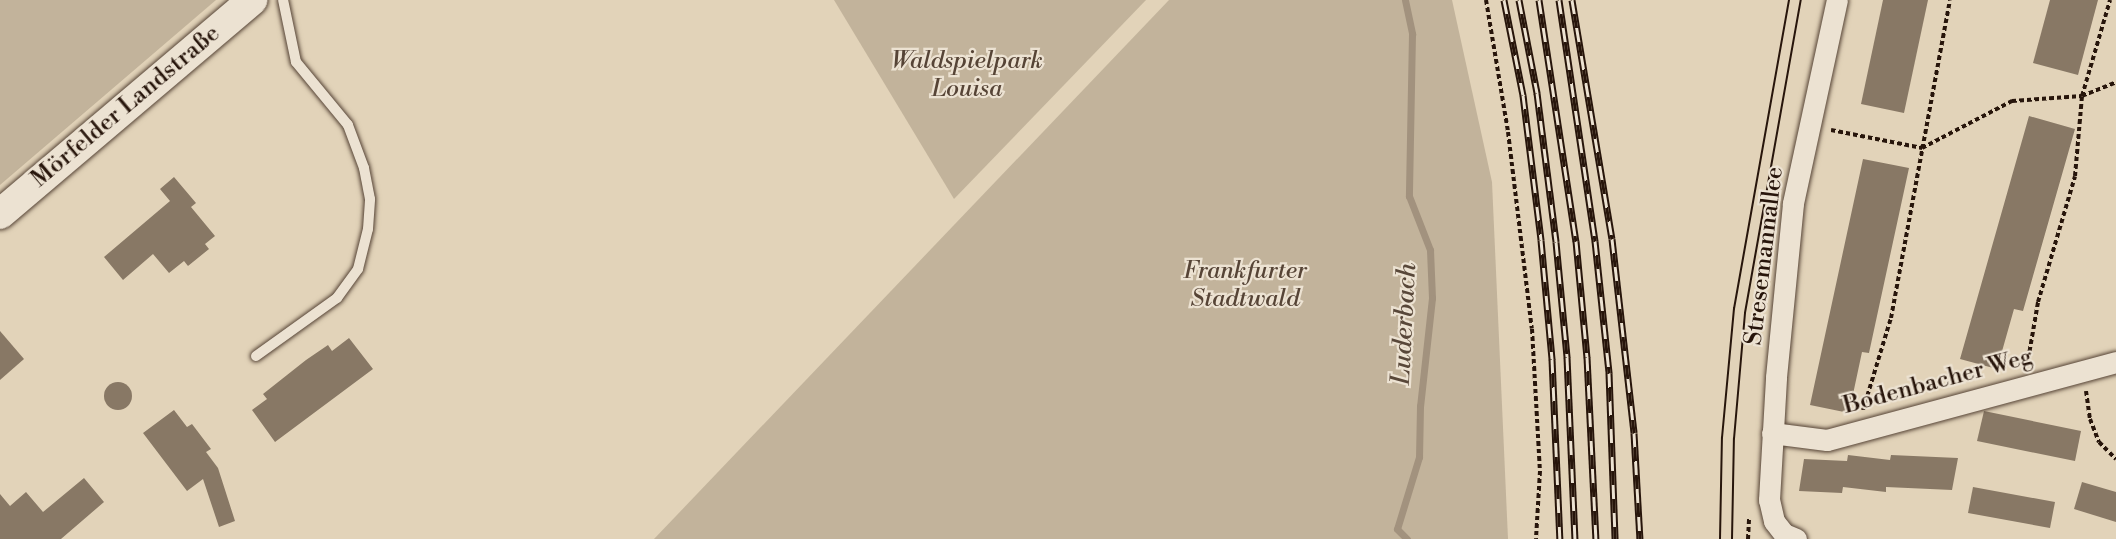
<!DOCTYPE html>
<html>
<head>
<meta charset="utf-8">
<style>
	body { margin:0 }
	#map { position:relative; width:2116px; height:539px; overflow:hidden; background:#e2d3b9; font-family:"Libre Bodoni",serif }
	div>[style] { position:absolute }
	.green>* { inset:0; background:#c2b39b }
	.stream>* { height:7px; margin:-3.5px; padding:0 3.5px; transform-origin:3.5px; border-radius:3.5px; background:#a2927e }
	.building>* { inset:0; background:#887865 }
	.round { border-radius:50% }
	.path>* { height:4px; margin-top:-2px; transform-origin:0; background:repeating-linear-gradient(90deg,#27150b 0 4.5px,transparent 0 7.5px) }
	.roads { filter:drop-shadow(0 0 2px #564436) drop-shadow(0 0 2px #564436) }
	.service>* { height:10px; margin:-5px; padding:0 5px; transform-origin:5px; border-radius:5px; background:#ece2d2 }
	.minor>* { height:21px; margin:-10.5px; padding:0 10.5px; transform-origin:10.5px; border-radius:10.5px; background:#ece2d2 }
	.secondary>* { height:30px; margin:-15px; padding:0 15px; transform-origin:15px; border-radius:15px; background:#ece2d2 }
	.tram>* { height:1.5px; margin:-0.75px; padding:0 0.75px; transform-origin:0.75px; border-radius:0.75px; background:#27150b }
	.rail>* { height:7px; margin-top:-3.5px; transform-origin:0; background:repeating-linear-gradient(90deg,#ece2d2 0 14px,#27150b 0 28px); box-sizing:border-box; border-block:2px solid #27150b }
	span { translate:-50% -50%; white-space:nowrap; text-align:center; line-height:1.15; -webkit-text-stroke:4.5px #ece2d2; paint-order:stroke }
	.park-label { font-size:24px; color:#564436; font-style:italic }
	.street-label { font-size:24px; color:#27150b }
	.water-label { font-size:26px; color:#584739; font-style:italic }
</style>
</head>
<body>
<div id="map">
	<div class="green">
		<div style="clip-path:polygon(0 0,216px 0,0 185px)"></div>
		<div style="clip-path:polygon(834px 0,1146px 0,954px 199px)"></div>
		<div style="clip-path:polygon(1169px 0,1452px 0,1492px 182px,1508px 539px,654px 539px)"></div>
	</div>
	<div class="stream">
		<div style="left:1405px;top:0;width:35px;rotate:78deg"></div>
		<div style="left:1412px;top:34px;width:162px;rotate:91.1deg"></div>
		<div style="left:1409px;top:196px;width:58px;rotate:68.7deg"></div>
		<div style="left:1430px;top:250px;width:48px;rotate:87.6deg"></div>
		<div style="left:1432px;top:298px;width:109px;rotate:96.3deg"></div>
		<div style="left:1420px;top:406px;width:51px;rotate:91.1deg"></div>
		<div style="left:1419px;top:457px;width:75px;rotate:107deg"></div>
		<div style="left:1397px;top:529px;width:14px;rotate:45deg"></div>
	</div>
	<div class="building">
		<div style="clip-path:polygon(1883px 0,1928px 0,1904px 113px,1861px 104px)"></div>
		<div style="clip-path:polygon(2050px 0,2098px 0,2078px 75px,2033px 63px)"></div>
		<div style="clip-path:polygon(2029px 116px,2075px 129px,2023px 311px,2014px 309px,1997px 369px,1960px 359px)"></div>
		<div style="clip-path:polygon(1863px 159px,1909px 168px,1869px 353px,1862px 352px,1849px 413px,1810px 405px)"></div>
		<div style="clip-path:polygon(174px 177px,196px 203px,191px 207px,215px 236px,205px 244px,209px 249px,188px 266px,184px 261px,169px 273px,153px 254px,123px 280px,104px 257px,170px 201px,160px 189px)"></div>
		<div style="clip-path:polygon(0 331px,24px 359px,0 380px)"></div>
		<div style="clip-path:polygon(349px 338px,373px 369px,275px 442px,252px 410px,267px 399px,263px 394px,306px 360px,328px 345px,332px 351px)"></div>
		<div class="round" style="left:104px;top:382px;width:28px;height:28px"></div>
		<div style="clip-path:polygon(174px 410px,187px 427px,192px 424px,211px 449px,206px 452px,218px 468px,235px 521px,219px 527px,203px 479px,187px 491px,143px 433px)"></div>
		<div style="clip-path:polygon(1984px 411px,2081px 431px,2075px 461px,1977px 441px)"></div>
		<div style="clip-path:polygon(1848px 455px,1890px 460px,1891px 455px,1958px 458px,1952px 490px,1886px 487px,1886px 492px,1843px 487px,1842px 493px,1799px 491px,1804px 459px,1847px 461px)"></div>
		<div style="clip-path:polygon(84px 478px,104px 502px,61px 539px,0 539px,0 494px,10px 506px,26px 492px,43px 512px)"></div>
		<div style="clip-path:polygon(2082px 482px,2116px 492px,2116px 522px,2074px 509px)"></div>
		<div style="clip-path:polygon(1973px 487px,2055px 502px,2050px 528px,1968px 513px)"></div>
	</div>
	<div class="path">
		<div style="left:1486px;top:0;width:134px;rotate:80.5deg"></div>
		<div style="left:1508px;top:132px;width:198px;rotate:83.1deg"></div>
		<div style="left:1532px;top:329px;width:142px;rotate:86.8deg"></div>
		<div style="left:1540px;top:471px;width:68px;rotate:93.4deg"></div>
		<div style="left:1831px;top:130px;width:93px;rotate:11.2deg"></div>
		<div style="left:1922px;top:148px;width:102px;rotate:-27.6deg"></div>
		<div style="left:2012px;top:101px;width:70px;rotate:-4.1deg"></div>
		<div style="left:2082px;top:96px;width:37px;rotate:-22deg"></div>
		<div style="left:2027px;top:366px;width:65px;rotate:-80.2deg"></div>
		<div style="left:2038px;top:302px;width:131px;rotate:-73.6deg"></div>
		<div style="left:2075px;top:176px;width:80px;rotate:-85deg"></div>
		<div style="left:2082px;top:96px;width:100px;rotate:-73.7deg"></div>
		<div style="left:2086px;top:391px;width:28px;rotate:82deg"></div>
		<div style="left:2090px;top:419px;width:25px;rotate:69deg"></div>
		<div style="left:2099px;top:442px;width:24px;rotate:45deg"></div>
		<div style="left:1863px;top:410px;width:96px;rotate:-73.1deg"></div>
		<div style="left:1891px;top:318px;width:323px;rotate:-79.5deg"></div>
		<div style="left:1748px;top:539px;width:21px;rotate:-87deg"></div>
	</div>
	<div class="roads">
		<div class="service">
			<div style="left:256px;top:356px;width:100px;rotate:-35.6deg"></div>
			<div style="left:337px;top:298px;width:36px;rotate:-54deg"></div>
			<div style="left:358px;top:269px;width:41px;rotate:-76deg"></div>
			<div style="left:368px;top:229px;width:30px;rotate:-86deg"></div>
			<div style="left:370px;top:199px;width:32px;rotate:-101deg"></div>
			<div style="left:364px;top:168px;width:46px;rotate:-110.4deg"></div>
			<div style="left:348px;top:125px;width:82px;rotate:-129.5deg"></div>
			<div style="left:296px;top:62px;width:63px;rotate:-101.8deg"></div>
		</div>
		<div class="minor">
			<div style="left:1772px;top:433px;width:55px;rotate:7.3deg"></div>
			<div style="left:1827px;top:440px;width:299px;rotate:-15.1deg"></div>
			<div style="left:1796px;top:539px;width:13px;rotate:-157deg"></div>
			<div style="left:1784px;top:534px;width:16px;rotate:-128deg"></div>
			<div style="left:1774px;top:521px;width:22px;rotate:-103deg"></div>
			<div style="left:1769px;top:500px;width:123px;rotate:-86.7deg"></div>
			<div style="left:1776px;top:377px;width:175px;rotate:-84.4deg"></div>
			<div style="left:1793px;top:203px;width:208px;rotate:-77.8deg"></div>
		</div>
		<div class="secondary">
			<div style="left:0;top:214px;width:331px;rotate:-40.3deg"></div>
		</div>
	</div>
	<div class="tram">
		<div style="left:1720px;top:539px;width:101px;rotate:-88.9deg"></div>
		<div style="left:1722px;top:438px;width:130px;rotate:-84.7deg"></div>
		<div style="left:1734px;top:309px;width:314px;rotate:-79.9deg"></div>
		<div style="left:1732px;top:539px;width:100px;rotate:-88.9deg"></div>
		<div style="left:1734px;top:439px;width:126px;rotate:-85deg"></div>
		<div style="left:1745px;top:313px;width:318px;rotate:-79.9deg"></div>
	</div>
	<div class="rail">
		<div style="left:1504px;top:0;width:97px;rotate:78.7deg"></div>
		<div style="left:1523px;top:95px;width:146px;rotate:82.9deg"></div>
		<div style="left:1541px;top:240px;width:120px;rotate:84.7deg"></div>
		<div style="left:1552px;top:359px;width:180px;rotate:87.5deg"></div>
		<div style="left:1519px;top:0;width:95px;rotate:79deg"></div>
		<div style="left:1537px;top:93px;width:150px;rotate:82.7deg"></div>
		<div style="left:1556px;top:242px;width:116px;rotate:84.5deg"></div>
		<div style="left:1567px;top:357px;width:182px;rotate:87.5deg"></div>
		<div style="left:1539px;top:0;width:244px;rotate:81.3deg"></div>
		<div style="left:1576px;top:241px;width:117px;rotate:84.6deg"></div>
		<div style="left:1587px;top:357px;width:182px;rotate:87.2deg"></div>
		<div style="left:1559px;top:0;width:244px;rotate:81.5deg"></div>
		<div style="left:1595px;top:241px;width:133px;rotate:83.9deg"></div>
		<div style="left:1609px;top:373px;width:166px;rotate:87.9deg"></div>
		<div style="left:1572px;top:0;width:242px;rotate:80.5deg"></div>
		<div style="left:1612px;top:239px;width:195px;rotate:83.5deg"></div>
		<div style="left:1634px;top:433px;width:106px;rotate:86.8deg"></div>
	</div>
	<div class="park-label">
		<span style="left:967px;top:76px">Waldspielpark<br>Louisa</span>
		<span style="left:1245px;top:286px">Frankfurter<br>Stadtwald</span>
	</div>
	<div class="street-label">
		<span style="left:126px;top:107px;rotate:-40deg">Mörfelder Landstraße</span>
		<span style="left:1765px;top:256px;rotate:-83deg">Stresemannallee</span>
		<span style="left:1938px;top:382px;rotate:-15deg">Bodenbacher Weg</span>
	</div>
	<div class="water-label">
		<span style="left:1405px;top:324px;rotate:-87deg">Luderbach</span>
	</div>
</div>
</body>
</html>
